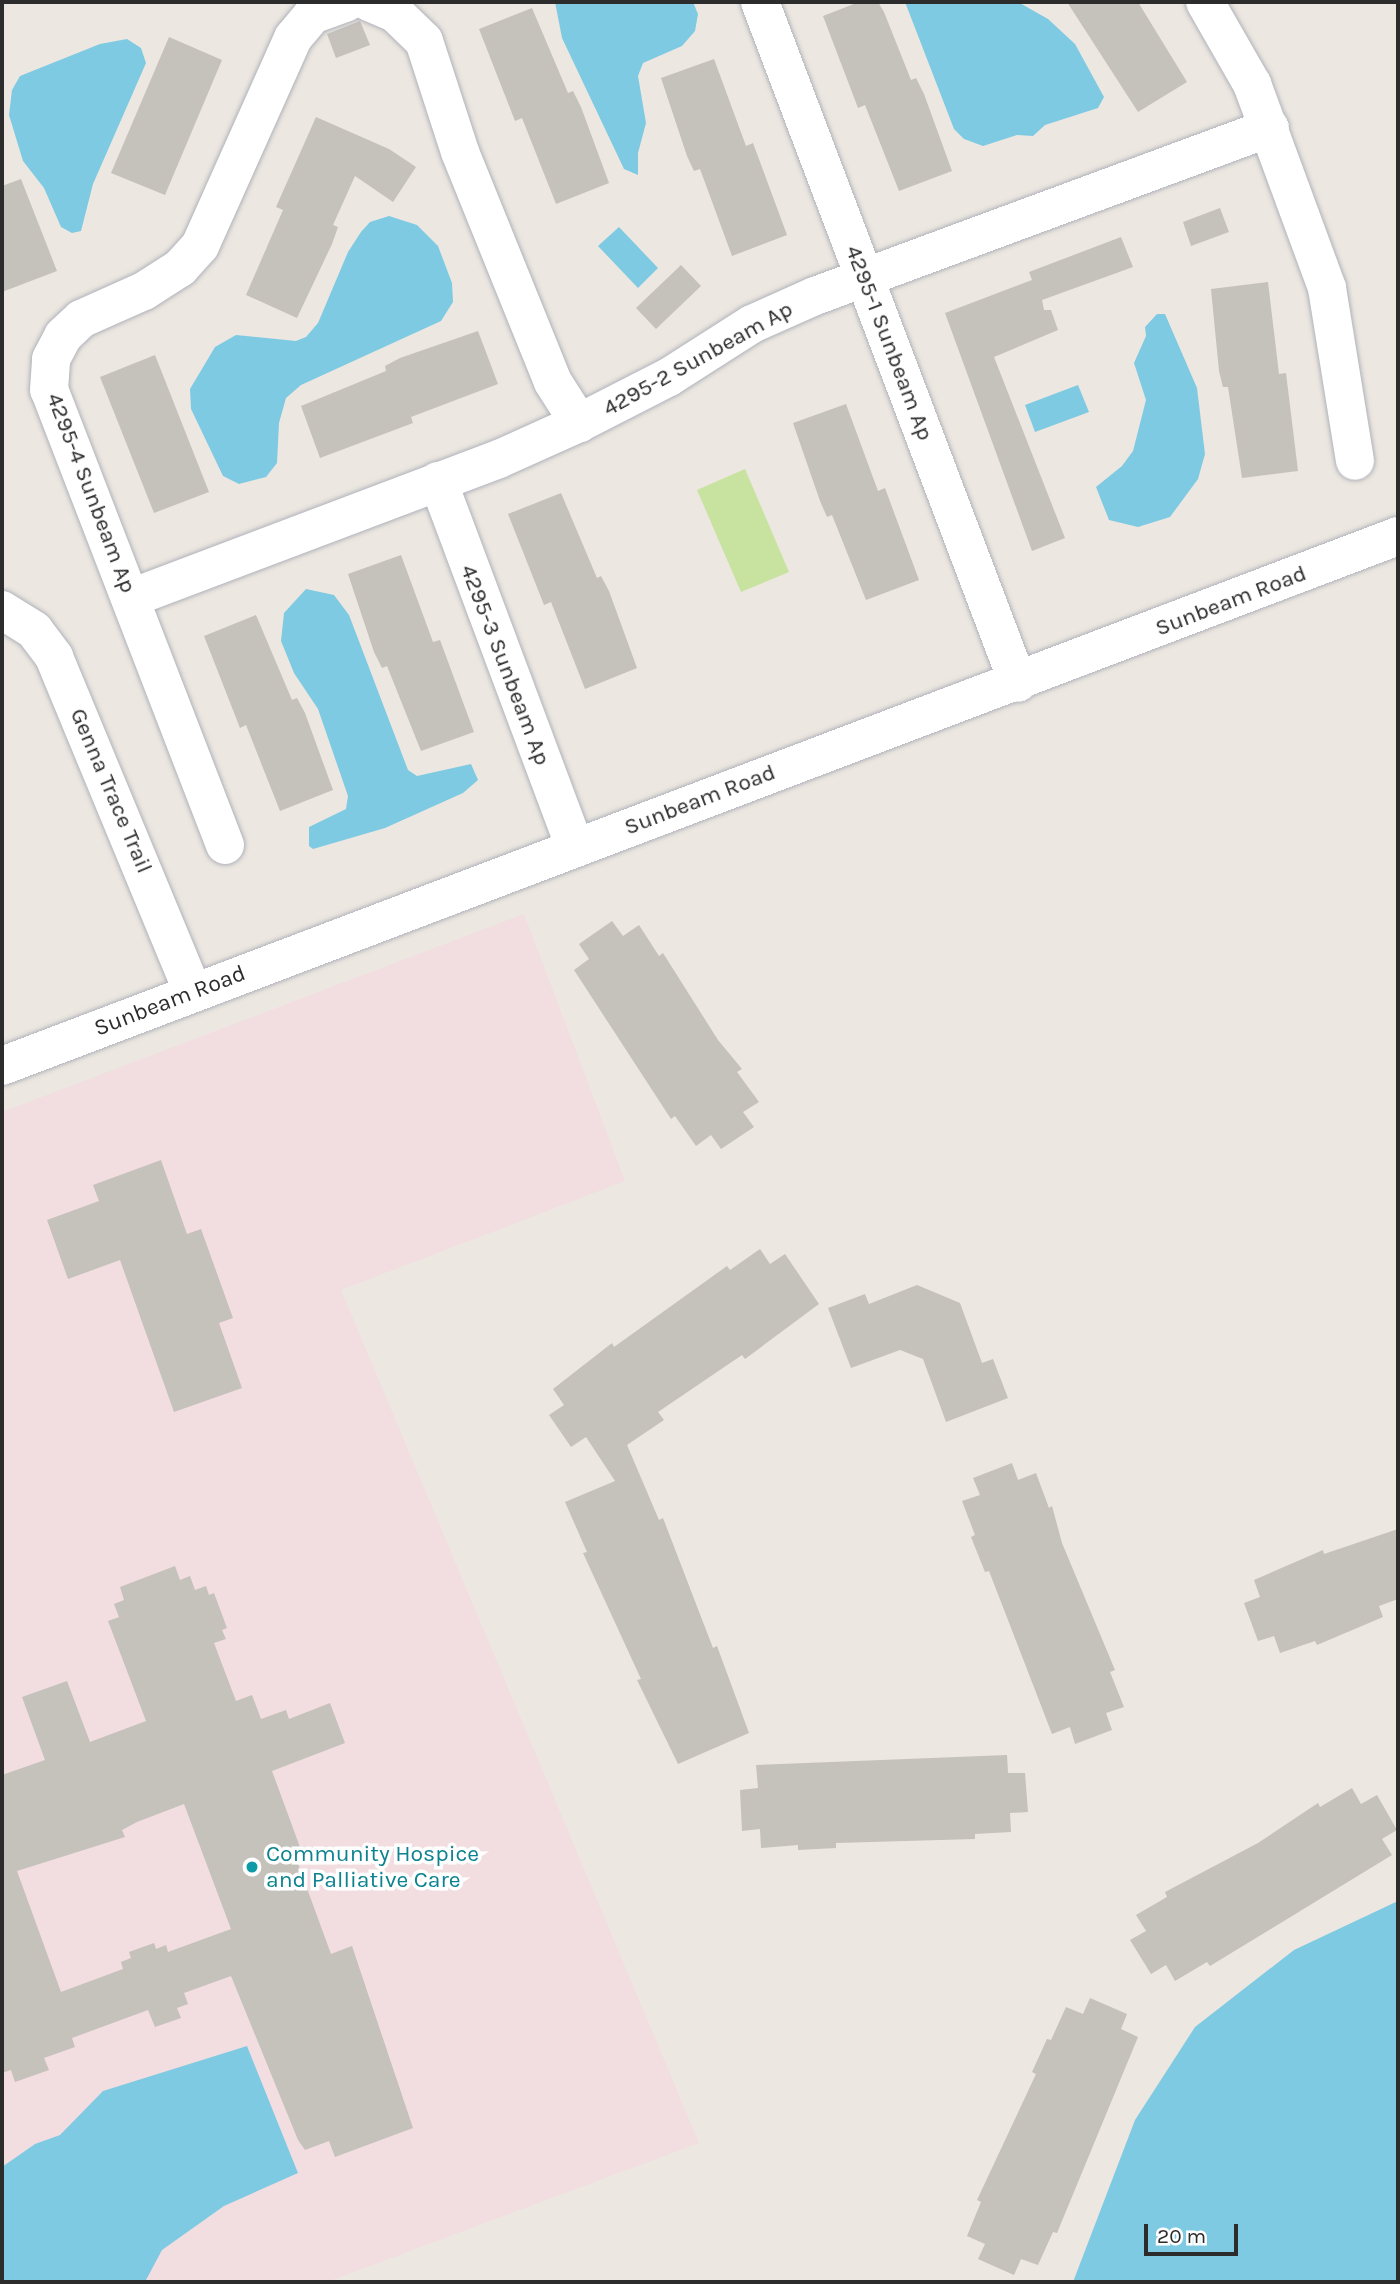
<!DOCTYPE html>
<html>
<head>
<meta charset="utf-8">
<style>
	body { margin:0 }
	#map { position:relative; width:1400px; height:2284px; overflow:hidden; background:#ece7e0; font-family:Karla,sans-serif }
	div>[style] { position:absolute }
	.medical>* { inset:0; background:#f2dee0 }
	.pitch>* { inset:0; background:#c7e39f }
	.water>* { inset:0; background:#7ecae3 }
	.building>* { inset:0; background:#c5c1bb }
	.roads { filter:drop-shadow(0 0 2px #b0b2bb) drop-shadow(0 0 2px #b0b2bb) }
	.minor>* { height:38px; margin:-19px; padding:0 19px; transform-origin:19px; border-radius:19px; background:#fff }
	.dots>* { width:19px; height:19px; translate:-50% -50%; box-sizing:border-box; border:4px solid #fff; border-radius:50% }
	span { translate:-50% -50%; white-space:nowrap; text-align:center; line-height:1.15; -webkit-text-stroke:7px #fff; paint-order:stroke }
	.street-label { font-size:23px; color:#2c2c2c }
	.culture-label { font-size:23px; color:#0d838f }
	.left { translate:0 -50%; text-align:left }
	.frame { position:absolute; inset:0; border:4px solid #2c2c2c; pointer-events:none }
	.scale { position:absolute; left:1144px; top:2224px; width:94px; height:32px; box-sizing:border-box; border:4px solid #2c2c2c; border-top:0; padding-left:9px; font-size:21px; line-height:24px; white-space:nowrap; color:#2c2c2c; -webkit-text-stroke:5px #fff; paint-order:stroke }
</style>
</head>
<body>
<div id="map">
	<div class="medical">
		<div style="clip-path:polygon(524px 914px,625px 1181px,341px 1290px,699px 2143px,327px 2282px,2px 2282px,2px 1112px)"></div>
	</div>
	<div class="pitch">
		<div style="clip-path:polygon(745px 469px,789px 572px,741px 592px,697px 490px)"></div>
	</div>
	<div class="water">
		<div style="clip-path:polygon(555px 2px,693px 2px,698px 14px,695px 31px,682px 46px,643px 63px,638px 76px,646px 123px,638px 153px,638px 175px,624px 169px,562px 38px)"></div>
		<div style="clip-path:polygon(905px 2px,1018px 2px,1048px 19px,1075px 44px,1104px 97px,1098px 108px,1045px 125px,1033px 136px,1017px 135px,983px 146px,964px 139px,954px 129px)"></div>
		<div style="clip-path:polygon(127px 39px,141px 48px,146px 63px,93px 184px,81px 231px,72px 233px,61px 227px,44px 188px,23px 161px,9px 115px,12px 90px,20px 76px,100px 44px)"></div>
		<div style="clip-path:polygon(389px 216px,417px 225px,438px 246px,452px 283px,453px 302px,441px 321px,301px 385px,286px 398px,279px 423px,277px 463px,266px 477px,239px 484px,223px 476px,191px 409px,190px 389px,215px 347px,236px 335px,296px 341px,306px 337px,318px 323px,348px 252px,361px 232px,370px 222px)"></div>
		<div style="clip-path:polygon(619px 227px,658px 268px,638px 288px,598px 246px)"></div>
		<div style="clip-path:polygon(1157px 314px,1165px 314px,1197px 388px,1205px 454px,1198px 479px,1170px 517px,1138px 527px,1109px 520px,1096px 487px,1122px 466px,1133px 451px,1146px 400px,1134px 363px,1146px 336px,1145px 327px)"></div>
		<div style="clip-path:polygon(1078px 385px,1089px 412px,1035px 432px,1025px 405px)"></div>
		<div style="clip-path:polygon(306px 589px,334px 595px,349px 615px,408px 770px,417px 776px,471px 764px,478px 780px,463px 793px,385px 828px,313px 849px,309px 846px,309px 827px,346px 809px,348px 796px,318px 709px,294px 673px,281px 641px,284px 613px)"></div>
		<div style="clip-path:polygon(1398px 1901px,1398px 2282px,1073px 2282px,1135px 2120px,1195px 2027px,1294px 1950px)"></div>
		<div style="clip-path:polygon(247px 2046px,298px 2173px,224px 2206px,162px 2250px,145px 2282px,2px 2282px,2px 2167px,35px 2144px,60px 2135px,103px 2091px)"></div>
	</div>
	<div class="building">
		<div style="clip-path:polygon(859px 2px,878px 2px,884px 12px,911px 80px,916px 78px,924px 94px,952px 171px,899px 191px,865px 105px,858px 108px,823px 16px)"></div>
		<div style="clip-path:polygon(1067px 2px,1138px 2px,1187px 82px,1138px 112px)"></div>
		<div style="clip-path:polygon(532px 8px,568px 93px,573px 91px,581px 107px,609px 183px,556px 204px,522px 118px,515px 121px,479px 29px)"></div>
		<div style="clip-path:polygon(360px 21px,370px 45px,336px 58px,327px 34px)"></div>
		<div style="clip-path:polygon(169px 37px,222px 60px,165px 195px,111px 173px)"></div>
		<div style="clip-path:polygon(714px 59px,746px 146px,753px 143px,787px 235px,732px 256px,700px 169px,694px 171px,687px 156px,661px 78px)"></div>
		<div style="clip-path:polygon(316px 117px,389px 149px,416px 167px,393px 202px,355px 176px,333px 225px,338px 227px,332px 244px,297px 318px,246px 295px,283px 210px,276px 207px)"></div>
		<div style="clip-path:polygon(21px 179px,57px 271px,2px 292px,2px 186px)"></div>
		<div style="clip-path:polygon(1220px 208px,1229px 232px,1191px 246px,1183px 222px)"></div>
		<div style="clip-path:polygon(1121px 237px,1133px 267px,1042px 300px,1044px 310px,1051px 310px,1058px 330px,994px 357px,1065px 538px,1032px 551px,945px 313px,1032px 280px,1029px 272px)"></div>
		<div style="clip-path:polygon(681px 265px,701px 286px,656px 329px,636px 308px)"></div>
		<div style="clip-path:polygon(1268px 282px,1279px 374px,1286px 373px,1298px 471px,1242px 478px,1228px 387px,1223px 387px,1219px 371px,1211px 289px)"></div>
		<div style="clip-path:polygon(478px 331px,498px 384px,411px 417px,413px 423px,320px 458px,301px 406px,386px 371px,385px 366px,400px 358px)"></div>
		<div style="clip-path:polygon(155px 355px,209px 492px,154px 513px,100px 377px)"></div>
		<div style="clip-path:polygon(846px 404px,878px 491px,885px 488px,919px 580px,866px 600px,832px 515px,827px 517px,820px 501px,793px 423px)"></div>
		<div style="clip-path:polygon(561px 493px,597px 578px,601px 576px,609px 591px,637px 668px,585px 689px,551px 602px,544px 605px,508px 514px)"></div>
		<div style="clip-path:polygon(401px 555px,433px 642px,440px 640px,474px 732px,421px 751px,387px 666px,382px 668px,374px 652px,348px 574px)"></div>
		<div style="clip-path:polygon(256px 615px,292px 700px,297px 698px,305px 713px,333px 790px,280px 811px,246px 725px,240px 728px,204px 636px)"></div>
		<div style="clip-path:polygon(612px 921px,623px 936px,639px 925px,659px 956px,663px 953px,718px 1040px,742px 1069px,737px 1072px,759px 1102px,743px 1112px,754px 1127px,721px 1149px,711px 1135px,696px 1146px,675px 1116px,671px 1119px,574px 970px,589px 959px,579px 944px)"></div>
		<div style="clip-path:polygon(161px 1160px,187px 1234px,201px 1229px,233px 1318px,219px 1323px,242px 1388px,174px 1412px,120px 1260px,68px 1279px,47px 1220px,99px 1201px,93px 1185px)"></div>
		<div style="clip-path:polygon(760px 1249px,770px 1264px,785px 1254px,819px 1304px,745px 1359px,742px 1355px,658px 1412px,664px 1420px,627px 1445px,659px 1520px,663px 1518px,713px 1648px,717px 1646px,749px 1733px,678px 1764px,637px 1680px,641px 1679px,583px 1553px,587px 1552px,565px 1502px,615px 1481px,586px 1437px,571px 1447px,549px 1415px,564px 1405px,553px 1389px,612px 1343px,614px 1347px,727px 1266px,730px 1270px)"></div>
		<div style="clip-path:polygon(917px 1285px,960px 1303px,982px 1363px,993px 1359px,1008px 1398px,946px 1422px,923px 1359px,900px 1350px,851px 1368px,828px 1308px,865px 1294px,869px 1304px)"></div>
		<div style="clip-path:polygon(1012px 1463px,1018px 1480px,1036px 1473px,1049px 1508px,1052px 1506px,1062px 1543px,1115px 1670px,1110px 1672px,1124px 1707px,1106px 1713px,1112px 1730px,1075px 1744px,1070px 1727px,1052px 1734px,989px 1571px,985px 1572px,971px 1537px,975px 1535px,962px 1501px,980px 1495px,973px 1478px)"></div>
		<div style="clip-path:polygon(1398px 1529px,1398px 1599px,1379px 1606px,1383px 1617px,1317px 1645px,1315px 1641px,1280px 1653px,1274px 1636px,1258px 1641px,1244px 1603px,1260px 1597px,1254px 1580px,1323px 1550px,1324px 1554px)"></div>
		<div style="clip-path:polygon(evenodd,175px 1566px,180px 1580px,190px 1576px,195px 1590px,206px 1586px,209px 1595px,214px 1593px,227px 1628px,222px 1630px,226px 1639px,214px 1643px,236px 1701px,252px 1695px,261px 1719px,286px 1710px,289px 1719px,330px 1703px,345px 1743px,272px 1771px,304px 1858px,297px 1861px,331px 1954px,352px 1946px,413px 2128px,335px 2157px,329px 2141px,305px 2150px,298px 2140px,231px 1976px,184px 1993px,188px 2004px,177px 2008px,181px 2018px,155px 2027px,148px 2010px,72px 2038px,75px 2047px,44px 2058px,49px 2070px,15px 2082px,11px 2070px,2px 2073px,2px 1775px,45px 1760px,22px 1697px,67px 1681px,90px 1742px,146px 1721px,108px 1621px,119px 1617px,114px 1604px,124px 1600px,120px 1587px,175px 1566px,184px 1804px,231px 1929px,168px 1952px,166px 1945px,156px 1949px,154px 1943px,129px 1952px,131px 1958px,121px 1962px,123px 1969px,61px 1992px,17px 1871px,125px 1837px,122px 1830px,137px 1822px,184px 1804px)"></div>
		<div style="clip-path:polygon(1007px 1755px,1008px 1773px,1025px 1773px,1028px 1812px,1010px 1813px,1011px 1832px,975px 1834px,975px 1839px,836px 1843px,836px 1848px,798px 1850px,798px 1845px,761px 1848px,760px 1829px,742px 1831px,740px 1790px,758px 1788px,756px 1765px)"></div>
		<div style="clip-path:polygon(1352px 1788px,1361px 1804px,1377px 1795px,1397px 1830px,1382px 1839px,1392px 1855px,1210px 1966px,1207px 1962px,1175px 1981px,1166px 1965px,1151px 1974px,1130px 1940px,1146px 1931px,1136px 1915px,1167px 1897px,1165px 1892px,1258px 1843px,1318px 1803px,1320px 1807px)"></div>
		<div style="clip-path:polygon(1090px 1998px,1127px 2014px,1121px 2029px,1138px 2037px,1057px 2233px,1053px 2232px,1038px 2265px,1021px 2259px,1014px 2275px,978px 2259px,985px 2244px,967px 2236px,981px 2202px,977px 2200px,1036px 2074px,1032px 2072px,1047px 2039px,1051px 2040px,1066px 2007px,1083px 2014px)"></div>
	</div>
	<div class="roads">
		<div class="minor">
			<div style="left:369px;top:2px;width:28px;rotate:23deg"></div>
			<div style="left:395px;top:13px;width:40px;rotate:44deg"></div>
			<div style="left:424px;top:41px;width:117px;rotate:72deg"></div>
			<div style="left:460px;top:152px;width:248px;rotate:68deg"></div>
			<div style="left:553px;top:382px;width:49px;rotate:57.6deg"></div>
			<div style="left:760px;top:2px;width:728px;rotate:69.25deg"></div>
			<div style="left:1205px;top:2px;width:95px;rotate:60.2deg"></div>
			<div style="left:1252px;top:84px;width:217px;rotate:69.8deg"></div>
			<div style="left:1327px;top:288px;width:175px;rotate:80.8deg"></div>
			<div style="left:438px;top:481px;width:391px;rotate:69.5deg"></div>
			<div style="left:131px;top:598px;width:393px;rotate:-20.7deg"></div>
			<div style="left:499px;top:459px;width:88px;rotate:-24.2deg"></div>
			<div style="left:579px;top:423px;width:101px;rotate:-27.1deg"></div>
			<div style="left:669px;top:377px;width:98px;rotate:-32.6deg"></div>
			<div style="left:752px;top:324px;width:69px;rotate:-24deg"></div>
			<div style="left:815px;top:296px;width:485px;rotate:-20.3deg"></div>
			<div style="left:2px;top:610px;width:38px;rotate:32deg"></div>
			<div style="left:34px;top:630px;width:34px;rotate:53deg"></div>
			<div style="left:54px;top:657px;width:363px;rotate:67.5deg"></div>
			<div style="left:225px;top:845px;width:488px;rotate:-111.1deg"></div>
			<div style="left:49px;top:390px;width:31px;rotate:-86deg"></div>
			<div style="left:51px;top:359px;width:26px;rotate:-62deg"></div>
			<div style="left:63px;top:336px;width:25px;rotate:-43deg"></div>
			<div style="left:81px;top:319px;width:69px;rotate:-24deg"></div>
			<div style="left:144px;top:291px;width:43px;rotate:-32.6deg"></div>
			<div style="left:180px;top:268px;width:30px;rotate:-48deg"></div>
			<div style="left:200px;top:246px;width:228px;rotate:-65.9deg"></div>
			<div style="left:293px;top:38px;width:30px;rotate:-50deg"></div>
			<div style="left:312px;top:15px;width:37px;rotate:-20deg"></div>
			<div style="left:2px;top:1066px;width:1493px;rotate:-20.79deg"></div>
		</div>
	</div>
	<div class="dots">
		<div style="left:252px;top:1867px;background:#0f9aa8"></div>
	</div>
	<div class="street-label">
		<span style="left:889px;top:343px;rotate:69deg">4295-1 Sunbeam Ap</span>
		<span style="left:698px;top:359px;rotate:-29deg">4295-2 Sunbeam Ap</span>
		<span style="left:91px;top:493px;rotate:69deg">4295-4 Sunbeam Ap</span>
		<span style="left:1231px;top:601px;rotate:-21deg">Sunbeam Road</span>
		<span style="left:505px;top:665px;rotate:69deg">4295-3 Sunbeam Ap</span>
		<span style="left:111px;top:791px;rotate:67deg">Genna Trace Trail</span>
		<span style="left:700px;top:800px;rotate:-21deg">Sunbeam Road</span>
		<span style="left:170px;top:1001px;rotate:-21deg">Sunbeam Road</span>
	</div>
	<div class="culture-label">
		<span class="left" style="left:266px;top:1867px">Community Hospice<br>and Palliative Care</span>
	</div>
	<div class="frame"></div>
	<div class="scale">20 m</div>
</div>
</body>
</html>
